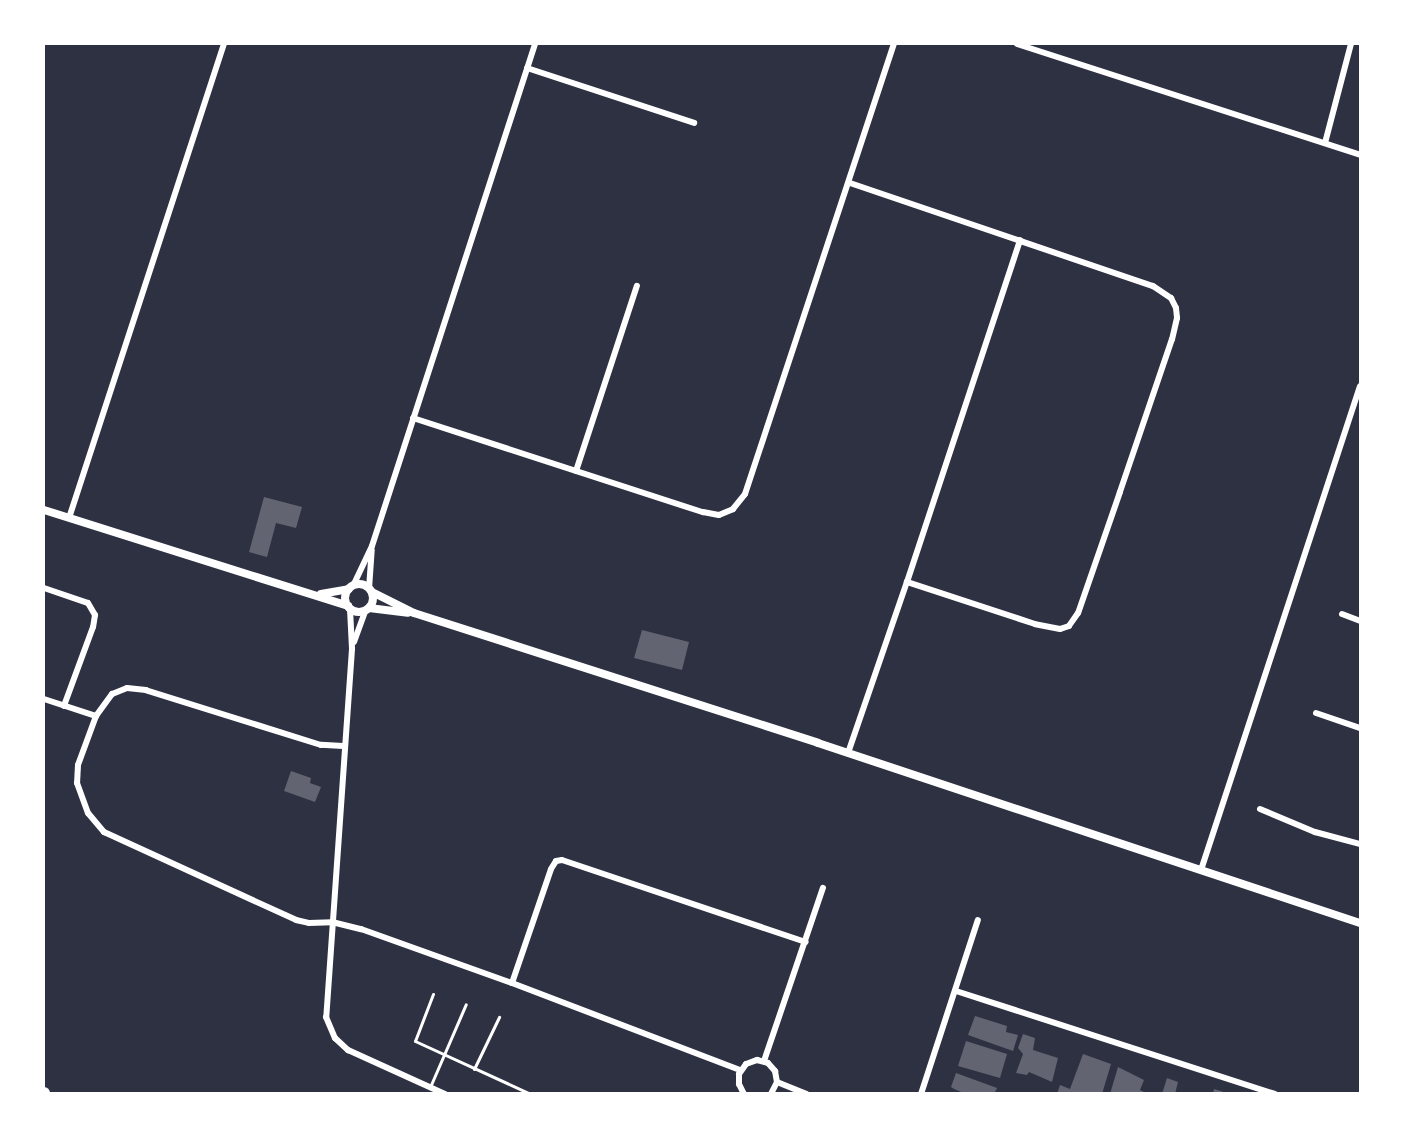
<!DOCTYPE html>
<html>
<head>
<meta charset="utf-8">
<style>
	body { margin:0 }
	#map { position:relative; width:1404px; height:1137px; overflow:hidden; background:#2d3142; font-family:Figtree,sans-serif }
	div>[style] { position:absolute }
	.building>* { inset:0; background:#626471 }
	.service>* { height:3px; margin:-1.5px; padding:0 1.5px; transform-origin:1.5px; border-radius:1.5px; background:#fff }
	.minor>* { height:6px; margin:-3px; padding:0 3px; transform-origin:3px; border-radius:3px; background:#fff }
	.tertiary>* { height:8px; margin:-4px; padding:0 4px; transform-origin:4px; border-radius:4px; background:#fff }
	.tertiary>.ring { margin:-4px; padding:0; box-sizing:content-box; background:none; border:8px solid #fff; border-radius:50% }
	.motorway>* { height:12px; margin:-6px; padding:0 6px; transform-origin:6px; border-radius:6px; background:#fff }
	span { translate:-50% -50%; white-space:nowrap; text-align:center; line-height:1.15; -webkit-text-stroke:6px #fff; paint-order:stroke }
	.frame { position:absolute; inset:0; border:45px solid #fff; pointer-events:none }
</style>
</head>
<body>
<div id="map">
	<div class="building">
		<div style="clip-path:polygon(264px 497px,302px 507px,296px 528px,276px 523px,267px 557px,249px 552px)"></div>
		<div style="clip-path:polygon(642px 630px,689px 642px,682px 670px,634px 658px)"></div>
		<div style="clip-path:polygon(291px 771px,311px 778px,310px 783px,321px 787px,315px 802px,284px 791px)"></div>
		<div style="clip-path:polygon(975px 1016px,1007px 1026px,1006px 1032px,1018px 1035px,1013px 1051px,968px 1035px)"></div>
		<div style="clip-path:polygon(1023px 1034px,1035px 1038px,1033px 1050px,1058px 1058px,1052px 1082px,1029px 1072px,1027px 1075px,1016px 1073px,1023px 1054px,1018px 1048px)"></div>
		<div style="clip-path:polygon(966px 1041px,1007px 1054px,1000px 1078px,958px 1066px)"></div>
		<div style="clip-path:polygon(1083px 1054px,1111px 1064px,1102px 1094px,1057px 1094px,1060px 1085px,1070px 1089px)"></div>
		<div style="clip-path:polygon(1118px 1067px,1144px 1080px,1140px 1090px,1148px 1094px,1110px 1094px)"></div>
		<div style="clip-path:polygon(956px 1073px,997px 1088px,994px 1094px,966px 1094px,954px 1089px,951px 1087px)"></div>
		<div style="clip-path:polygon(1167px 1078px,1178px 1082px,1175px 1094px,1162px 1094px)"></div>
		<div style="clip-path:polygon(1214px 1089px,1227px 1093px,1227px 1094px,1213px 1094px)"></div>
	</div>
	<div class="service">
		<div style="left:433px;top:994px;width:50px;rotate:111deg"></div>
		<div style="left:415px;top:1041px;width:128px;rotate:24.6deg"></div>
		<div style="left:474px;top:1069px;width:58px;rotate:-64.3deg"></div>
		<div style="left:430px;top:1087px;width:90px;rotate:-66.6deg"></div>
	</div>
	<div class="minor">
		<div style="left:1017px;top:44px;width:361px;rotate:17.9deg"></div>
		<div style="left:527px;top:68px;width:176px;rotate:18.2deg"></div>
		<div style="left:1325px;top:143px;width:102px;rotate:-75.3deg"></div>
		<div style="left:850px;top:183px;width:320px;rotate:18.8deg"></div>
		<div style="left:1153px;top:286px;width:22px;rotate:34deg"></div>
		<div style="left:1171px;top:298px;width:11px;rotate:63deg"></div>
		<div style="left:1176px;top:308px;width:10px;rotate:84deg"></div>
		<div style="left:1177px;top:318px;width:22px;rotate:103deg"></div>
		<div style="left:1172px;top:339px;width:162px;rotate:108.8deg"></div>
		<div style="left:1120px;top:492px;width:128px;rotate:109.1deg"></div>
		<div style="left:1078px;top:613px;width:16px;rotate:125deg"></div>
		<div style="left:1069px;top:626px;width:9px;rotate:162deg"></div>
		<div style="left:1060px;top:629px;width:25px;rotate:-169deg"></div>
		<div style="left:1035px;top:624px;width:135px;rotate:-161.8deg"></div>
		<div style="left:413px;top:418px;width:305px;rotate:18deg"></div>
		<div style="left:703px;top:512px;width:16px;rotate:11deg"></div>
		<div style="left:719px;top:515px;width:15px;rotate:-23deg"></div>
		<div style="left:733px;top:509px;width:19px;rotate:-51deg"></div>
		<div style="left:745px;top:494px;width:474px;rotate:-71.7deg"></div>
		<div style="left:576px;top:471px;width:195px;rotate:-71.8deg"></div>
		<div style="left:69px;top:518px;width:499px;rotate:-71.9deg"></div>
		<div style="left:353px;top:586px;width:44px;rotate:-64.6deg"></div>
		<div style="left:372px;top:546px;width:528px;rotate:-72.01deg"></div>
		<div style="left:44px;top:588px;width:46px;rotate:18.8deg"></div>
		<div style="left:88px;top:603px;width:14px;rotate:60deg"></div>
		<div style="left:95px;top:615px;width:12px;rotate:99deg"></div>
		<div style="left:93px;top:627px;width:84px;rotate:110.2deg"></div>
		<div style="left:369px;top:589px;width:39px;rotate:-86deg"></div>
		<div style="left:350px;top:609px;width:40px;rotate:87.1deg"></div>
		<div style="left:352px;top:649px;width:369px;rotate:94deg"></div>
		<div style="left:326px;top:1017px;width:23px;rotate:67deg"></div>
		<div style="left:335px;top:1038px;width:18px;rotate:43deg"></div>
		<div style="left:348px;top:1050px;width:107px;rotate:24.4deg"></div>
		<div style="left:1342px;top:614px;width:19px;rotate:21deg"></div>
		<div style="left:354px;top:642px;width:33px;rotate:-70deg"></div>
		<div style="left:44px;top:699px;width:55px;rotate:18.1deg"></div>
		<div style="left:1316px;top:713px;width:46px;rotate:18.8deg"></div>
		<div style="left:343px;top:746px;width:22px;rotate:-177deg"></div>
		<div style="left:321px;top:745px;width:183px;rotate:-162.6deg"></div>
		<div style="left:146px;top:690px;width:19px;rotate:-174deg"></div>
		<div style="left:127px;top:688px;width:16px;rotate:158deg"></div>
		<div style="left:112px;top:694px;width:27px;rotate:126deg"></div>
		<div style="left:96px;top:716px;width:52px;rotate:110.2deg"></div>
		<div style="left:78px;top:765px;width:18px;rotate:93deg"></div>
		<div style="left:77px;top:783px;width:32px;rotate:70deg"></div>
		<div style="left:88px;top:813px;width:25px;rotate:50deg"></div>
		<div style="left:104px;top:832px;width:211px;rotate:24.6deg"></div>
		<div style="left:296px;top:920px;width:13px;rotate:13deg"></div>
		<div style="left:309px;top:923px;width:23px;rotate:-2deg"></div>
		<div style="left:332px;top:922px;width:30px;rotate:14deg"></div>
		<div style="left:361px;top:929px;width:160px;rotate:19.7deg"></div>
		<div style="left:512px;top:983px;width:244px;rotate:20.9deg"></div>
		<div style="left:848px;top:753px;width:181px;rotate:-71deg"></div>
		<div style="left:907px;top:582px;width:360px;rotate:-71.7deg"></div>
		<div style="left:1260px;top:809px;width:60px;rotate:22.7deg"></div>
		<div style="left:1315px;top:832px;width:47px;rotate:14.9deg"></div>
		<div style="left:1201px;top:870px;width:509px;rotate:-71.81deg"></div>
		<div style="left:512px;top:983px;width:120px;rotate:-71.1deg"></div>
		<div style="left:551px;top:869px;width:9px;rotate:-58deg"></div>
		<div style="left:556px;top:861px;width:6px;rotate:-9deg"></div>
		<div style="left:562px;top:860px;width:257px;rotate:18.6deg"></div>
		<div style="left:956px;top:991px;width:335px;rotate:17.9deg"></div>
		<div style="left:764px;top:1061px;width:183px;rotate:-71.2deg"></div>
		<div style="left:777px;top:1082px;width:32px;rotate:22deg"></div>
		<div style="left:744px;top:1094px;width:11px;rotate:-117deg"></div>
		<div style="left:739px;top:1084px;width:10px;rotate:-90deg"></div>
		<div style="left:739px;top:1074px;width:12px;rotate:-55deg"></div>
		<div style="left:746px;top:1064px;width:12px;rotate:-20deg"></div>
		<div style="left:757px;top:1060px;width:11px;rotate:15deg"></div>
		<div style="left:768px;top:1063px;width:11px;rotate:49deg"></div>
		<div style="left:775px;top:1071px;width:11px;rotate:80deg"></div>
		<div style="left:777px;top:1082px;width:13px;rotate:117deg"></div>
		<div style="left:921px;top:1094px;width:183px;rotate:-71.9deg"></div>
	</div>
	<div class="tertiary">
		<div style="left:44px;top:510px;width:319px;rotate:17.5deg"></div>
		<div class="ring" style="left:345px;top:584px;width:20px;height:20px"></div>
		<div style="left:372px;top:592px;width:47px;rotate:26.6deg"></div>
		<div style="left:414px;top:613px;width:424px;rotate:17.8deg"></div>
		<div style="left:818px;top:743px;width:571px;rotate:18.37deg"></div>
		<div style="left:321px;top:594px;width:28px;rotate:-10deg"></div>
		<div style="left:369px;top:608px;width:39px;rotate:7deg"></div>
	</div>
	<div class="motorway">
		<div style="left:44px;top:1093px;width:1px;rotate:90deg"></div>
	</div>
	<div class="frame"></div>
</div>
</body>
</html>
